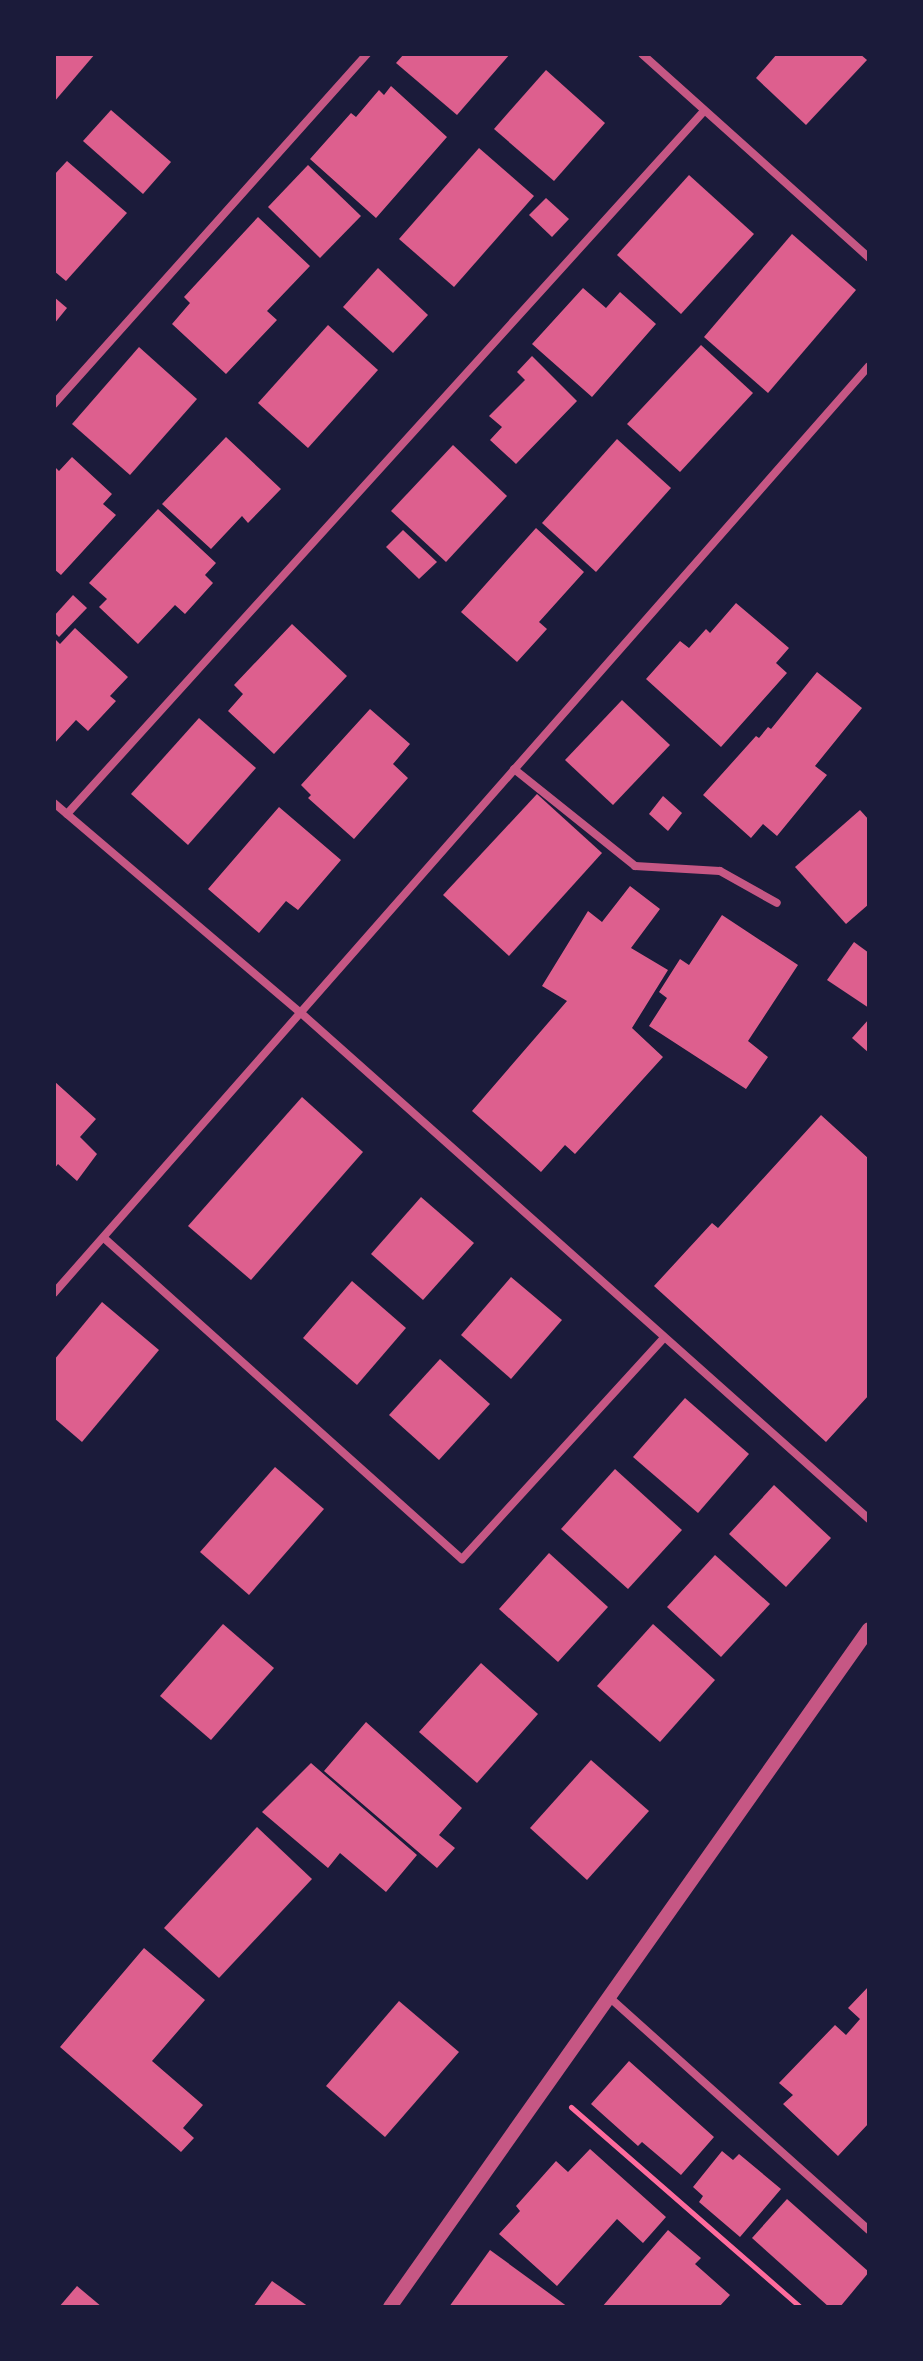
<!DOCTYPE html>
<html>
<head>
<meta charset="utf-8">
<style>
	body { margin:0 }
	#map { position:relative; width:923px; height:2361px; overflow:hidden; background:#1b1b3a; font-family:"IBM Plex Serif",serif }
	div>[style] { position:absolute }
	.building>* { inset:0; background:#dd5f8e }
	.path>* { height:5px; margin:-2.5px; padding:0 2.5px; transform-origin:2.5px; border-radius:2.5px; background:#ff6b9d }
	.minor>* { height:8px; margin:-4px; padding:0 4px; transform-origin:4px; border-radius:4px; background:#c65784 }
	.tertiary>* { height:14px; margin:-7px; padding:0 7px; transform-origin:7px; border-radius:7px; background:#c65784 }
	span { translate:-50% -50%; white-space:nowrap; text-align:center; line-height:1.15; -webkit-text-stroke:6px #1b1b3a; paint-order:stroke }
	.frame { position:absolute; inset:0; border:56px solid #1b1b3a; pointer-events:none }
</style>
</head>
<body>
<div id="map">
	<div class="building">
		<div style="clip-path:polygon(54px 54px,95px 54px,54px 102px)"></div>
		<div style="clip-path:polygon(404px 54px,510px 54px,457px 115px,396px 63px)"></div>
		<div style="clip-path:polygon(777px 54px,860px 54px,867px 60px,806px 125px,756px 78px)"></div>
		<div style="clip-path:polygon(546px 70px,605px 123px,554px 181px,494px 129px)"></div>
		<div style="clip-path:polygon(391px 86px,447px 137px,376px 218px,310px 159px,351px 113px,356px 117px,379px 90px,384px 95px)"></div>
		<div style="clip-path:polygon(111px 110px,171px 162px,143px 194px,83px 141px)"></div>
		<div style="clip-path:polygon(479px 148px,534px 196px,454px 287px,399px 239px)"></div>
		<div style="clip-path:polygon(67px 161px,127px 213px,66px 281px,54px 271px,54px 175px)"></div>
		<div style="clip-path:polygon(308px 165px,361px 216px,320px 258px,268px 207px)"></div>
		<div style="clip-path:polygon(689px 175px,754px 234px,681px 314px,617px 255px)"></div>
		<div style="clip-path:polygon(546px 198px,569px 219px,552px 237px,529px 215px)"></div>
		<div style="clip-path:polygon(258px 217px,310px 266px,267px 311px,277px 320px,226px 374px,172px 324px,190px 303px,184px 297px)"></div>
		<div style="clip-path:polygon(792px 234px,856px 290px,768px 393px,704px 337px)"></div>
		<div style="clip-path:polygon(378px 268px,428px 315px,393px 353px,343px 307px)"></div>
		<div style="clip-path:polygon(583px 288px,606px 308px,620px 292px,656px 324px,592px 397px,532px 344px)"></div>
		<div style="clip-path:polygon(54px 297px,67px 308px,54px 324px)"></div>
		<div style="clip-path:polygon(328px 325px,378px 370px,308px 448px,258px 403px)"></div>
		<div style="clip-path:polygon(701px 345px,753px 393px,680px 472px,627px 424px)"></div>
		<div style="clip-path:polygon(139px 347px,197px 399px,130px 475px,72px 424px)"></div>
		<div style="clip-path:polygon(532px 356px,577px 401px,516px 464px,490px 440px,502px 427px,489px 416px,525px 380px,517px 372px)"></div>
		<div style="clip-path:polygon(226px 437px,281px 489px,248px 523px,242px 516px,211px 549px,162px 504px)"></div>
		<div style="clip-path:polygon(617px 439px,671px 488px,596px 572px,542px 523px)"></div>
		<div style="clip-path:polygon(453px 445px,507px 496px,446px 562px,391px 511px)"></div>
		<div style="clip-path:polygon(72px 457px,112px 494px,103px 504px,116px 515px,61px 575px,54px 569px,54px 466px,59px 471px)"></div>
		<div style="clip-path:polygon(158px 509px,216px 563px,205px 575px,213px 583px,185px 614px,175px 605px,138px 644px,99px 607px,107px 599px,89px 583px)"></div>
		<div style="clip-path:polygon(536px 528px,584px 572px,539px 622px,547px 629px,517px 662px,461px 612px)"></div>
		<div style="clip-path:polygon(403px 530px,437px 562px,419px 579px,386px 547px)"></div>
		<div style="clip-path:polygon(73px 595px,87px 608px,59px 637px,54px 632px,54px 616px)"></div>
		<div style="clip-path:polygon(736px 603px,789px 648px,776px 663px,787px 673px,721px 747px,646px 679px,680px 641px,689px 648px,706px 629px,710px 633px)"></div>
		<div style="clip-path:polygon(292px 624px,347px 676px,274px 754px,228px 711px,243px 694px,234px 685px)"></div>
		<div style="clip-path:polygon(75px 628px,128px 677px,110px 696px,116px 701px,88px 731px,76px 720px,54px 744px,54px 638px,60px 644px)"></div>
		<div style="clip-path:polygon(817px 672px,862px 708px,815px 766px,827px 775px,777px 836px,763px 824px,751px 838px,703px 795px,756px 736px,759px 738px,768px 727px,771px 729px)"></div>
		<div style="clip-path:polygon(622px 700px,670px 745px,613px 805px,565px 760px)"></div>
		<div style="clip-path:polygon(370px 709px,410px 744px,393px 764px,408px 778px,354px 839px,308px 798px,311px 795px,301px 785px)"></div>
		<div style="clip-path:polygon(199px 718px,256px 768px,188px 845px,131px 794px)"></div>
		<div style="clip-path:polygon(537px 794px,602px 853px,509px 956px,443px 895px)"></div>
		<div style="clip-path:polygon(663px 796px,682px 813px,668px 831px,649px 814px)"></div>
		<div style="clip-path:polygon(279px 807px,341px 860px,298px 910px,286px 901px,259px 933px,208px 889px)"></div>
		<div style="clip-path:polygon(860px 810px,869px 820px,869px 904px,846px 924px,795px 867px)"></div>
		<div style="clip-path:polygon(630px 886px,660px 909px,631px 948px,668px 970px,632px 1028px,663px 1057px,575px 1154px,565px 1145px,541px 1172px,472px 1111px,567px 1001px,542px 986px,588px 911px,602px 922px)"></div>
		<div style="clip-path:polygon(722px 915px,798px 965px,748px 1041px,768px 1057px,746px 1089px,649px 1026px,667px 998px,659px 992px,680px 959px,689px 965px)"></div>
		<div style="clip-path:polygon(854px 942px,869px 953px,869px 1008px,827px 980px)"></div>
		<div style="clip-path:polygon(869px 1019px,869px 1053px,852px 1038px)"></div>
		<div style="clip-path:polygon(54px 1081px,96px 1119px,80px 1137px,97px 1154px,77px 1181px,58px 1164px,54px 1169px)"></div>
		<div style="clip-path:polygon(302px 1097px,363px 1152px,251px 1280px,188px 1226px)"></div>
		<div style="clip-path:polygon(821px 1115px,869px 1159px,869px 1395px,826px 1442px,654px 1286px,712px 1223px,718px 1228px)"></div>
		<div style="clip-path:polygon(421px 1197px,474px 1243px,423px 1300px,371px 1254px)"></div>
		<div style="clip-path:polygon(511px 1277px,562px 1320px,511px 1379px,461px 1335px)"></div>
		<div style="clip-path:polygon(352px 1281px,406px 1328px,357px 1385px,303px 1338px)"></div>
		<div style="clip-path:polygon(102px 1302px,159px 1350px,82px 1442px,54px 1418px,54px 1360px)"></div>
		<div style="clip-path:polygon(440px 1359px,490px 1404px,439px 1460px,389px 1415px)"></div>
		<div style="clip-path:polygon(685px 1398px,749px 1454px,698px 1513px,633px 1457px)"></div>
		<div style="clip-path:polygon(275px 1467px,324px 1509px,249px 1595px,200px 1552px)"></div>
		<div style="clip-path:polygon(615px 1469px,682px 1530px,628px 1589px,561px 1529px)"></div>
		<div style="clip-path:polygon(774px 1485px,831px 1538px,786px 1587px,729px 1534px)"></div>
		<div style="clip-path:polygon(549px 1553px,608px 1607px,558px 1662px,499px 1609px)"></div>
		<div style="clip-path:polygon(715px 1555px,770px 1604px,721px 1657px,667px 1607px)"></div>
		<div style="clip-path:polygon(223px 1624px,274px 1668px,211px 1740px,160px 1696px)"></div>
		<div style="clip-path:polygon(653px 1624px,715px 1680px,660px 1742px,597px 1686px)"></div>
		<div style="clip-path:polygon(481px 1663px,538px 1714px,477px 1783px,419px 1732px)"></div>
		<div style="clip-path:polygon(366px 1722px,462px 1808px,439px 1835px,455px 1848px,437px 1868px,324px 1771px)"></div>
		<div style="clip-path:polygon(591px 1760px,649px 1811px,587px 1880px,530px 1828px)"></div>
		<div style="clip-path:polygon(311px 1763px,417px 1855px,386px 1892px,340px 1853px,328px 1868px,262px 1812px)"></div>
		<div style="clip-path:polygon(257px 1827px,312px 1879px,219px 1978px,164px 1928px)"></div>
		<div style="clip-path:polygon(144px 1948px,205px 2000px,152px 2061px,203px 2105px,183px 2128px,194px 2138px,181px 2152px,60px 2047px)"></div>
		<div style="clip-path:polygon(869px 1986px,869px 2123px,838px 2156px,783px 2104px,793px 2095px,779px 2083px,835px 2025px,846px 2035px,860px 2019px,848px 2008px)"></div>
		<div style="clip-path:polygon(399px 2001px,459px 2052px,385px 2137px,326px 2086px)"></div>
		<div style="clip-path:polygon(629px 2061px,714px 2137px,681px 2175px,642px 2142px,638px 2146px,591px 2104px)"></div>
		<div style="clip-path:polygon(590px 2149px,666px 2217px,643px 2243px,617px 2219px,557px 2286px,499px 2234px,520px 2211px,516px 2206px,556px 2161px,568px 2172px)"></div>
		<div style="clip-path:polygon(722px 2151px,733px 2160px,739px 2154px,781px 2189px,740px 2237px,699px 2202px,703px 2196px,693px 2187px)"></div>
		<div style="clip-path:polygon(787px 2199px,869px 2272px,840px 2307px,829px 2307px,752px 2238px)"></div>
		<div style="clip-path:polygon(668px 2230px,701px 2258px,695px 2264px,730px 2295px,719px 2307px,602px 2307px)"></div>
		<div style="clip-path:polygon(490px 2250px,568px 2307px,449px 2307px)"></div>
		<div style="clip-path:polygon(272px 2281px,309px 2307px,253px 2307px)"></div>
		<div style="clip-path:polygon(77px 2286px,102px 2307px,59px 2307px)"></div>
	</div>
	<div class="path">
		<div style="left:571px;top:2107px;width:304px;rotate:41.1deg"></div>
	</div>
	<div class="minor">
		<div style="left:642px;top:54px;width:305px;rotate:41.9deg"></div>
		<div style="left:54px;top:404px;width:470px;rotate:-48.2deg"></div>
		<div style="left:514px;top:769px;width:155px;rotate:38.7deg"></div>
		<div style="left:635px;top:866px;width:85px;rotate:3.4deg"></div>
		<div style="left:720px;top:871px;width:65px;rotate:29.3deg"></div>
		<div style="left:54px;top:803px;width:324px;rotate:40.4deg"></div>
		<div style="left:301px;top:1013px;width:761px;rotate:41.7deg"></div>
		<div style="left:67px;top:814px;width:949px;rotate:-47.82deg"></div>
		<div style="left:104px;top:1238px;width:481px;rotate:41.9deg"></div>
		<div style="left:462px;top:1559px;width:299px;rotate:-47.6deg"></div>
		<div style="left:54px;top:1293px;width:1234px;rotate:-48.68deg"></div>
		<div style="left:609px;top:1997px;width:349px;rotate:41.9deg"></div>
	</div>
	<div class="tertiary">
		<div style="left:390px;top:2307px;width:830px;rotate:-54.76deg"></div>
	</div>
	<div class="frame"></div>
</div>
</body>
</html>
